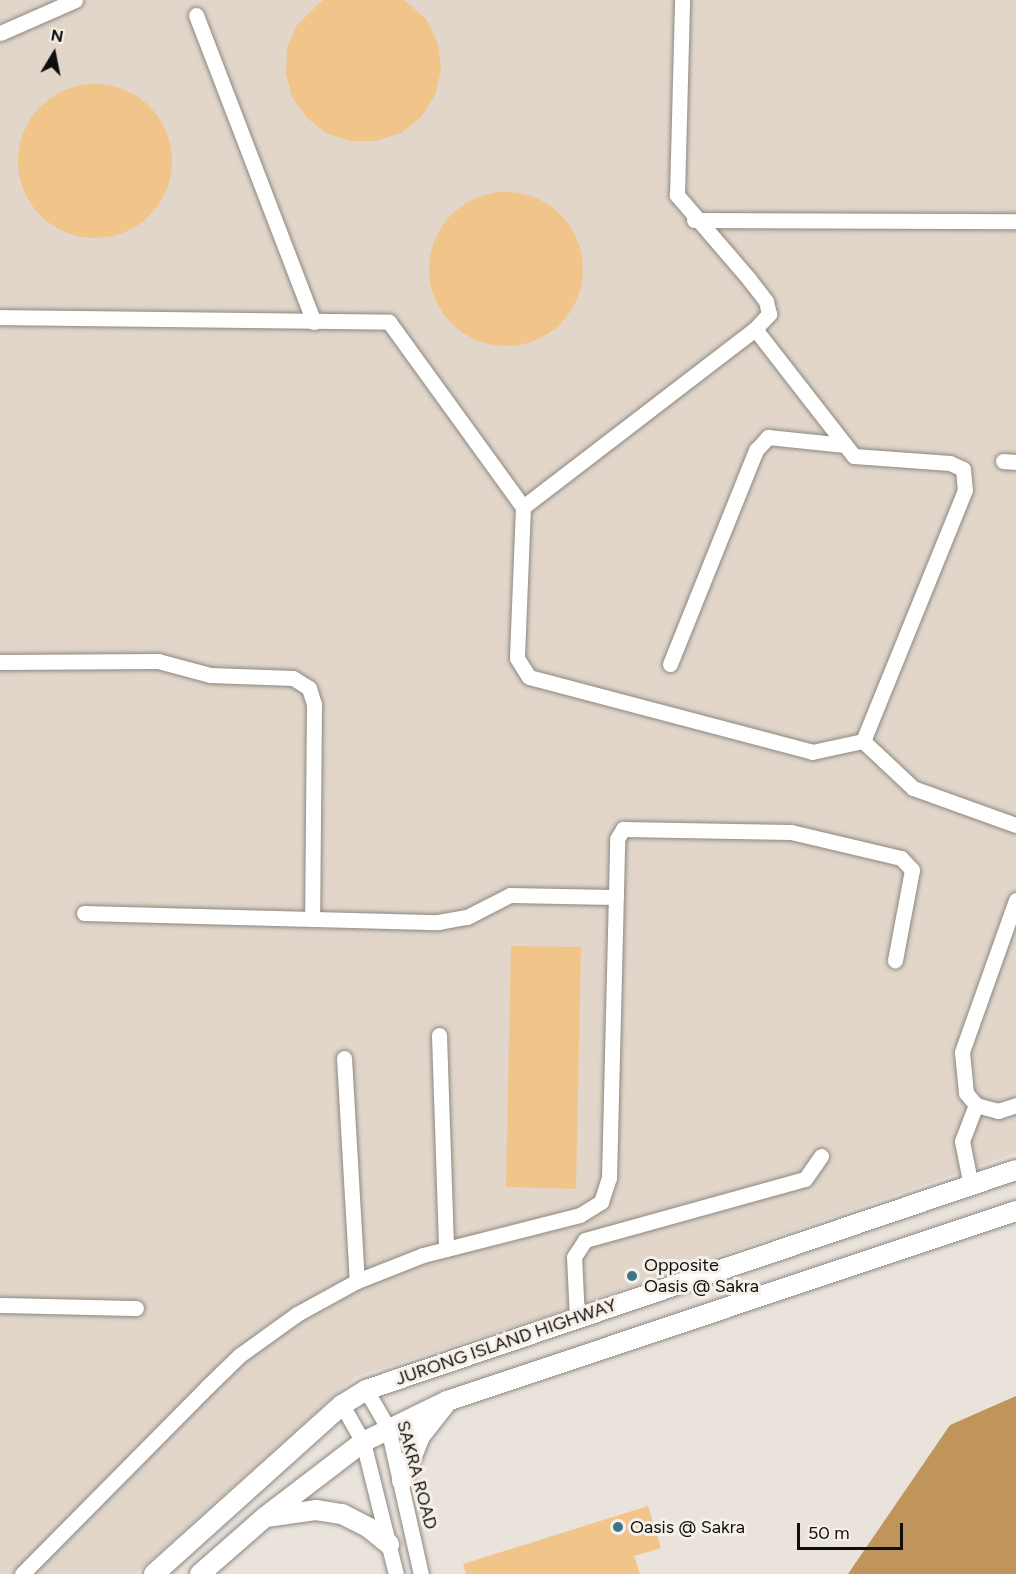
<!DOCTYPE html>
<html>
<head>
<meta charset="utf-8">
<style>
	body { margin:0 }
	#map { position:relative; width:1016px; height:1574px; overflow:hidden; background:#e9e3dc; font-family:Figtree,sans-serif }
	div>[style] { position:absolute }
	.built>* { inset:0; background:#e1d6c9 }
	.water>* { inset:0; background:#bf955b }
	.building>* { inset:0; background:#f1c589 }
	.round { border-radius:50% }
	.roads { filter:drop-shadow(0 0 2px #8d8781) drop-shadow(0 0 2px #8d8781) }
	.minor>* { height:15px; margin:-7.5px; padding:0 7.5px; transform-origin:7.5px; border-radius:7.5px; background:#fff }
	.major>* { height:20px; margin:-10px; padding:0 10px; transform-origin:10px; border-radius:10px; background:#fff }
	.dots>* { width:16px; height:16px; translate:-50% -50%; box-sizing:border-box; border:3px solid #f6f0e9; border-radius:50% }
	span { translate:-50% -50%; white-space:nowrap; text-align:center; line-height:1.15; -webkit-text-stroke:6px #f6f0e9; paint-order:stroke }
	.poi-label { font-size:18px; color:#110f0d }
	.left { translate:0 -50%; text-align:left }
	.street-label { font-size:18px; color:#110f0d }
	.north { position:absolute; left:24px; top:24px; width:60px; height:60px; -webkit-text-stroke:4px #f6f0e9; paint-order:stroke; rotate:10deg; font-size:16px; font-weight:700; line-height:24px; text-align:center; color:#110f0d }
	.north::after { content:''; display:block; margin:auto; width:21px; height:27px; background:#110f0d; clip-path:polygon(50% 0,100% 100%,50% 72%,0 100%) }
	.scale { position:absolute; left:797px; top:1523px; width:106px; height:27px; box-sizing:border-box; border:3px solid #110f0d; border-top:0; padding-left:8px; font-size:18px; line-height:21px; white-space:nowrap; color:#110f0d; -webkit-text-stroke:4px #f6f0e9; paint-order:stroke }
</style>
</head>
<body>
<div id="map">
	<div class="built">
		<div style="clip-path:polygon(0 0,1016px 0,1016px 1153px,545px 1316px,355px 1377px,135px 1574px,0 1574px)"></div>
	</div>
	<div class="water">
		<div style="clip-path:polygon(1016px 1396px,1016px 1574px,848px 1574px,950px 1425px)"></div>
	</div>
	<div class="building">
		<div style="clip-path:polygon(323px 0,404px 0,427px 20px,438px 44px,441px 69px,435px 95px,421px 117px,401px 133px,376px 141px,350px 141px,326px 133px,307px 118px,292px 97px,286px 73px,287px 48px,297px 25px)"></div>
		<div class="round" style="left:18px;top:84px;width:154px;height:154px"></div>
		<div class="round" style="left:429px;top:192px;width:154px;height:154px"></div>
		<div style="clip-path:polygon(511px 946px,581px 947px,576px 1189px,506px 1187px)"></div>
		<div style="clip-path:polygon(648px 1506px,661px 1548px,634px 1556px,640px 1574px,466px 1574px,463px 1564px)"></div>
	</div>
	<div class="roads">
		<div class="minor">
			<div style="left:196px;top:15px;width:329px;rotate:69deg"></div>
			<div style="left:0;top:33px;width:82px;rotate:-23.7deg"></div>
			<div style="left:694px;top:220px;width:322px;rotate:0.2deg"></div>
			<div style="left:0;top:317px;width:389px;rotate:0.7deg"></div>
			<div style="left:389px;top:322px;width:228px;rotate:54.1deg"></div>
			<div style="left:523px;top:507px;width:151px;rotate:92.3deg"></div>
			<div style="left:517px;top:658px;width:22px;rotate:58deg"></div>
			<div style="left:529px;top:677px;width:293px;rotate:14.8deg"></div>
			<div style="left:812px;top:752px;width:52px;rotate:-12.2deg"></div>
			<div style="left:755px;top:329px;width:161px;rotate:52.1deg"></div>
			<div style="left:854px;top:456px;width:96px;rotate:4.2deg"></div>
			<div style="left:950px;top:463px;width:14px;rotate:25deg"></div>
			<div style="left:963px;top:469px;width:21px;rotate:85deg"></div>
			<div style="left:965px;top:490px;width:271px;rotate:112.1deg"></div>
			<div style="left:1003px;top:461px;width:13px;rotate:4deg"></div>
			<div style="left:523px;top:507px;width:292px;rotate:-37.5deg"></div>
			<div style="left:755px;top:329px;width:21px;rotate:-47deg"></div>
			<div style="left:769px;top:314px;width:13px;rotate:-103deg"></div>
			<div style="left:766px;top:301px;width:28px;rotate:-128deg"></div>
			<div style="left:749px;top:279px;width:111px;rotate:-130.6deg"></div>
			<div style="left:677px;top:195px;width:195px;rotate:-88.5deg"></div>
			<div style="left:0;top:662px;width:158px;rotate:-0.4deg"></div>
			<div style="left:158px;top:661px;width:54px;rotate:15.1deg"></div>
			<div style="left:210px;top:675px;width:83px;rotate:2.1deg"></div>
			<div style="left:293px;top:678px;width:19px;rotate:32deg"></div>
			<div style="left:309px;top:688px;width:17px;rotate:73deg"></div>
			<div style="left:314px;top:704px;width:215px;rotate:90.5deg"></div>
			<div style="left:670px;top:664px;width:231px;rotate:-68.1deg"></div>
			<div style="left:756px;top:450px;width:18px;rotate:-47deg"></div>
			<div style="left:768px;top:437px;width:77px;rotate:5.9deg"></div>
			<div style="left:863px;top:741px;width:69px;rotate:43.2deg"></div>
			<div style="left:913px;top:788px;width:109px;rotate:19.8deg"></div>
			<div style="left:1016px;top:900px;width:161px;rotate:109.6deg"></div>
			<div style="left:962px;top:1052px;width:41px;rotate:84.4deg"></div>
			<div style="left:966px;top:1093px;width:16px;rotate:50deg"></div>
			<div style="left:976px;top:1105px;width:23px;rotate:15deg"></div>
			<div style="left:998px;top:1111px;width:19px;rotate:-18deg"></div>
			<div style="left:84px;top:913px;width:354px;rotate:1.5deg"></div>
			<div style="left:438px;top:922px;width:29px;rotate:-10deg"></div>
			<div style="left:467px;top:917px;width:48px;rotate:-27.1deg"></div>
			<div style="left:510px;top:895px;width:106px;rotate:1.1deg"></div>
			<div style="left:439px;top:1035px;width:214px;rotate:88.1deg"></div>
			<div style="left:344px;top:1058px;width:223px;rotate:86.7deg"></div>
			<div style="left:971px;top:1186px;width:46px;rotate:-101.3deg"></div>
			<div style="left:962px;top:1141px;width:39px;rotate:-69deg"></div>
			<div style="left:0;top:1305px;width:136px;rotate:1.3deg"></div>
			<div style="left:577px;top:1318px;width:61px;rotate:-92.8deg"></div>
			<div style="left:574px;top:1257px;width:20px;rotate:-57deg"></div>
			<div style="left:585px;top:1240px;width:228px;rotate:-15.5deg"></div>
			<div style="left:805px;top:1179px;width:28px;rotate:-55deg"></div>
			<div style="left:366px;top:1390px;width:44px;rotate:59.9deg"></div>
			<div style="left:388px;top:1428px;width:150px;rotate:77.3deg"></div>
			<div style="left:342px;top:1405px;width:43px;rotate:60.4deg"></div>
			<div style="left:363px;top:1442px;width:136px;rotate:76deg"></div>
			<div style="left:22px;top:1574px;width:263px;rotate:-45.3deg"></div>
			<div style="left:207px;top:1387px;width:46px;rotate:-44.1deg"></div>
			<div style="left:240px;top:1355px;width:70px;rotate:-35.7deg"></div>
			<div style="left:297px;top:1314px;width:68px;rotate:-28.8deg"></div>
			<div style="left:357px;top:1281px;width:71px;rotate:-21.5deg"></div>
			<div style="left:423px;top:1255px;width:162px;rotate:-14.3deg"></div>
			<div style="left:580px;top:1215px;width:25px;rotate:-32deg"></div>
			<div style="left:601px;top:1202px;width:25px;rotate:-72deg"></div>
			<div style="left:609px;top:1178px;width:339px;rotate:-88.6deg"></div>
			<div style="left:617px;top:839px;width:12px;rotate:-59deg"></div>
			<div style="left:623px;top:829px;width:168px;rotate:1deg"></div>
			<div style="left:791px;top:832px;width:113px;rotate:13.3deg"></div>
			<div style="left:901px;top:858px;width:16px;rotate:47deg"></div>
			<div style="left:912px;top:870px;width:92px;rotate:100.7deg"></div>
		</div>
		<div class="major">
			<div style="left:402px;top:1481px;width:48px;rotate:-68.2deg"></div>
			<div style="left:420px;top:1436px;width:42px;rotate:-51.8deg"></div>
			<div style="left:266px;top:1517px;width:50px;rotate:-8deg"></div>
			<div style="left:316px;top:1510px;width:26px;rotate:9deg"></div>
			<div style="left:342px;top:1514px;width:30px;rotate:27deg"></div>
			<div style="left:369px;top:1528px;width:26px;rotate:39deg"></div>
			<div style="left:154px;top:1574px;width:253px;rotate:-42deg"></div>
			<div style="left:342px;top:1405px;width:28px;rotate:-32deg"></div>
			<div style="left:366px;top:1390px;width:686px;rotate:-18.7deg"></div>
			<div style="left:200px;top:1574px;width:86px;rotate:-41.2deg"></div>
			<div style="left:265px;top:1517px;width:123px;rotate:-37.4deg"></div>
			<div style="left:363px;top:1442px;width:93px;rotate:-26deg"></div>
			<div style="left:447px;top:1401px;width:600px;rotate:-18.47deg"></div>
		</div>
	</div>
	<div class="dots">
		<div style="left:632px;top:1276px;background:#3a778d"></div>
		<div style="left:618px;top:1527px;background:#3a778d"></div>
	</div>
	<div class="poi-label">
		<span class="left" style="left:644px;top:1276px">Opposite<br>Oasis @ Sakra</span>
		<span class="left" style="left:630px;top:1527px">Oasis @ Sakra</span>
	</div>
	<div class="street-label">
		<span style="left:506px;top:1342px;rotate:-19deg">JURONG ISLAND HIGHWAY</span>
		<span style="left:417px;top:1475px;rotate:75deg">SAKRA ROAD</span>
	</div>
	<div class="north">N</div>
	<div class="scale">50 m</div>
</div>
</body>
</html>
